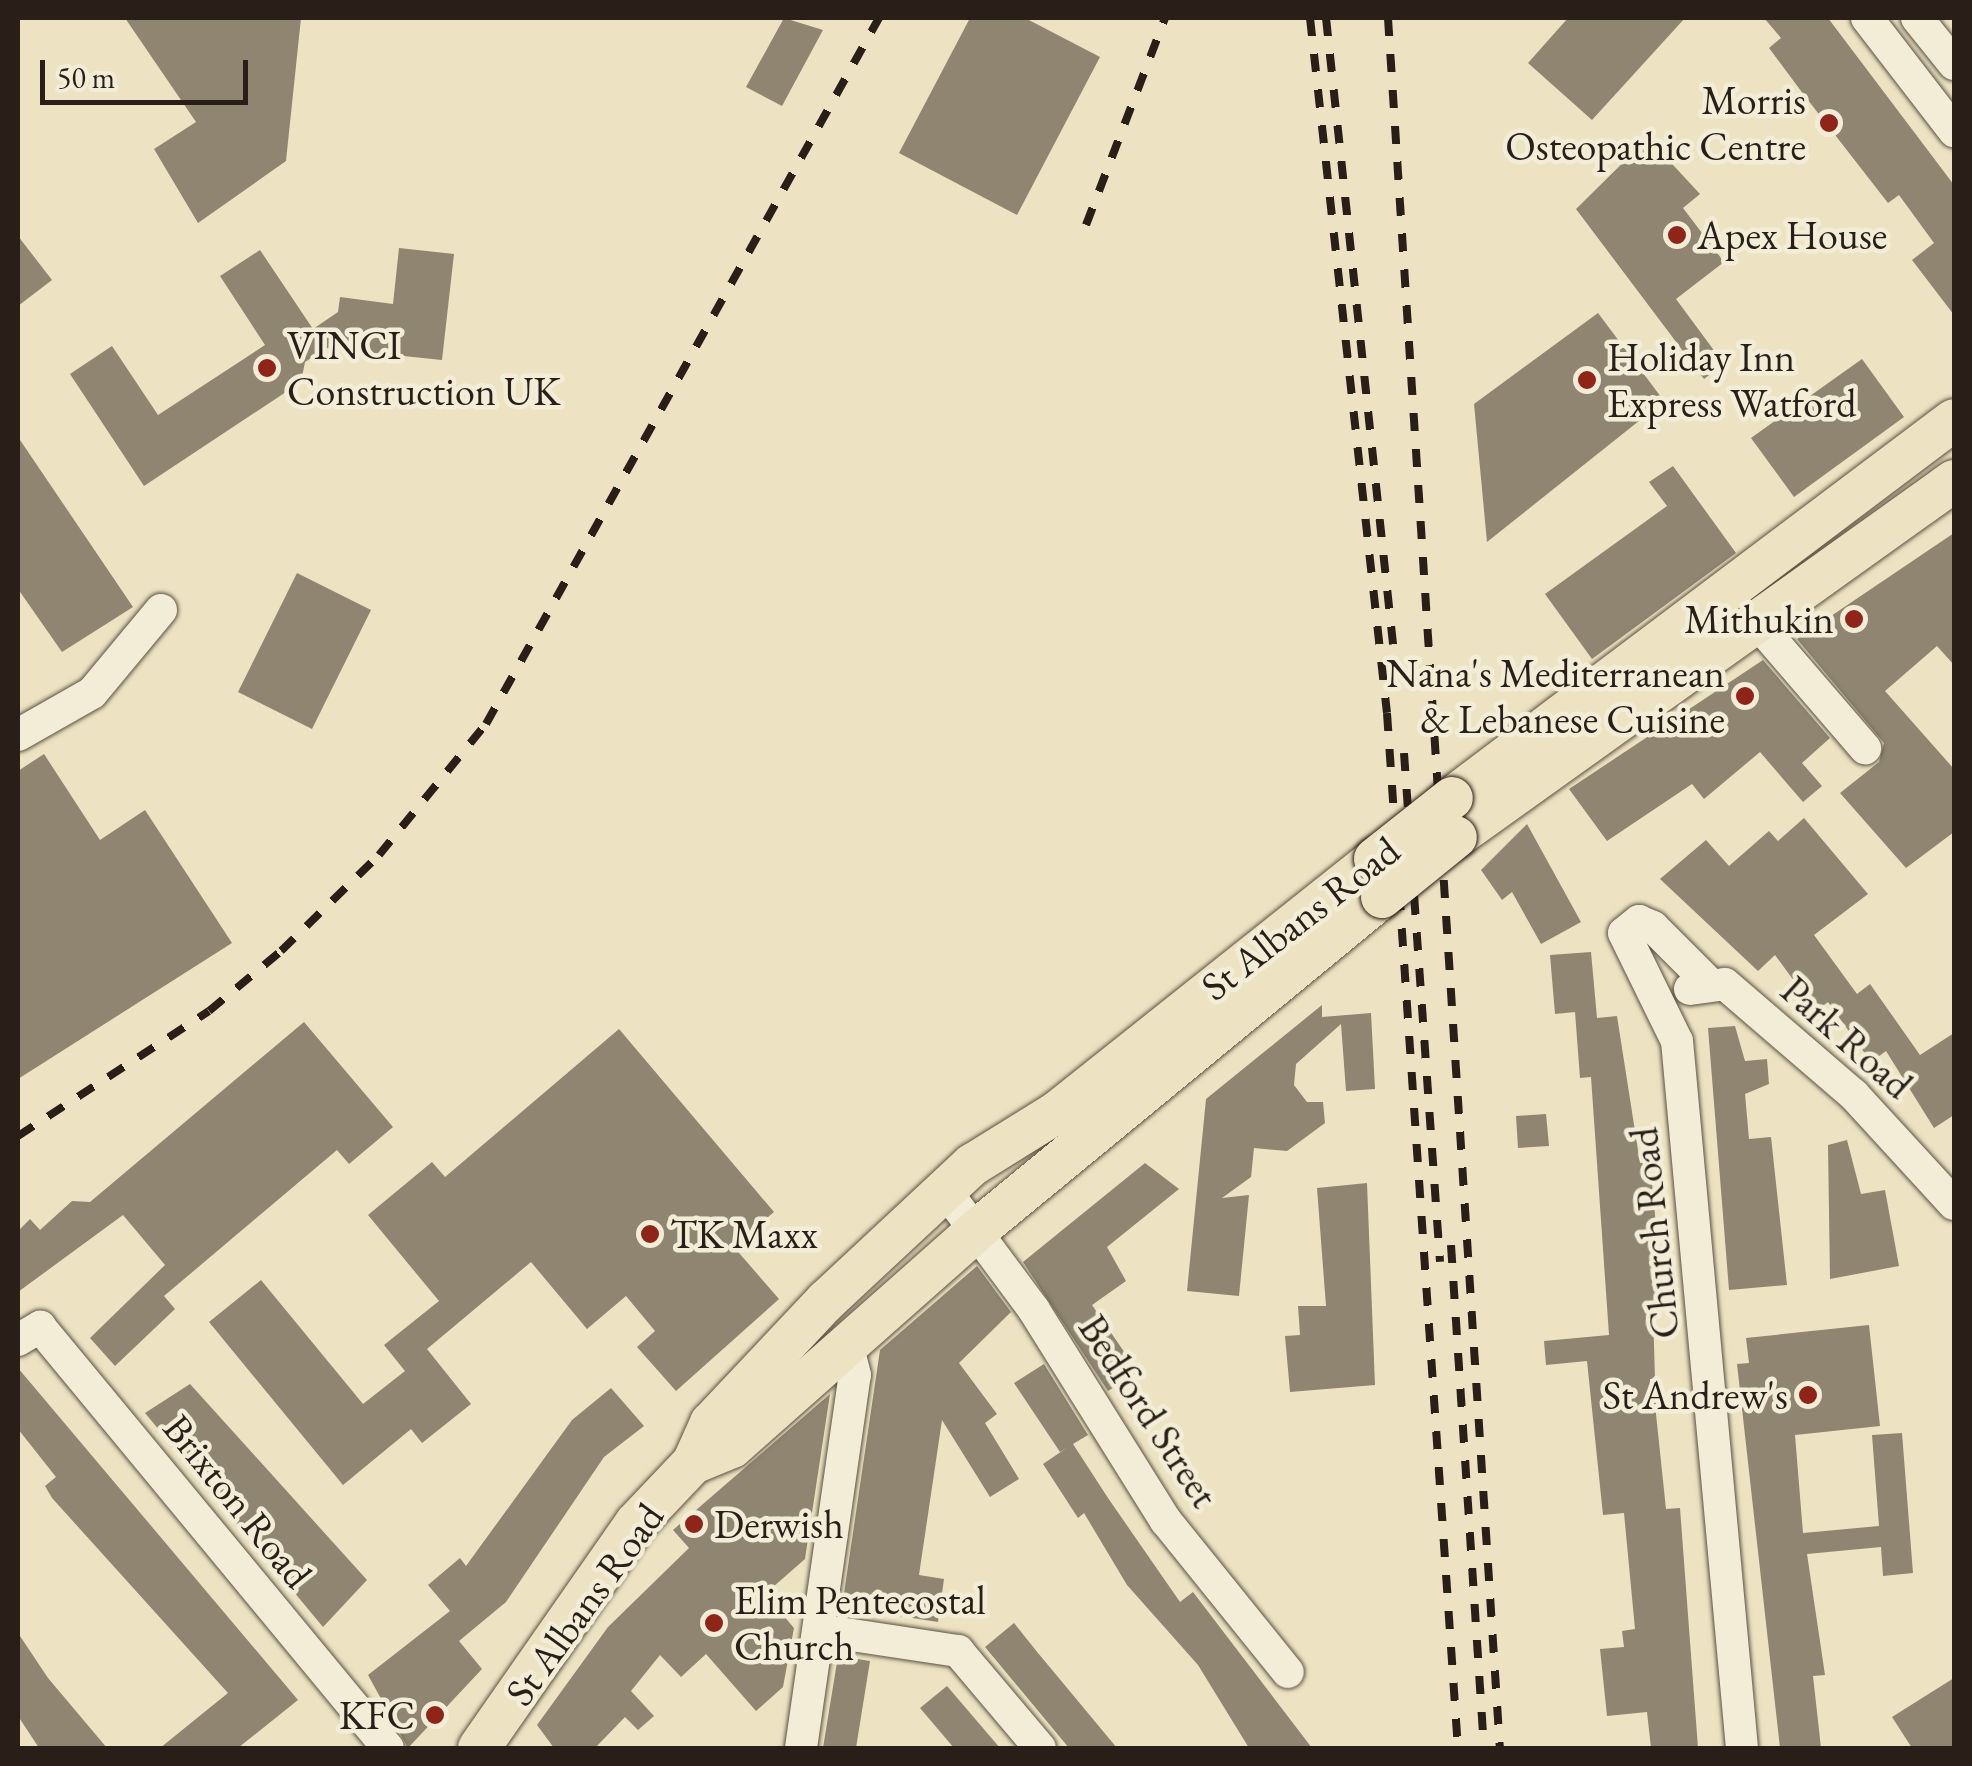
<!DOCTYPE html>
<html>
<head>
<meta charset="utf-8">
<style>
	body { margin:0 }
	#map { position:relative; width:1972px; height:1766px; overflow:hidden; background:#ede3c2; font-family:"EB Garamond",serif }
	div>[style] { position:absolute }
	.building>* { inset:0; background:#8f8570 }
	.roads { filter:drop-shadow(0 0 2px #5a5042) drop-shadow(0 0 2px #5a5042) }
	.minor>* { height:32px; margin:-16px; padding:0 16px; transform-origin:16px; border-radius:16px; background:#f3edd7 }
	.major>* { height:42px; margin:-21px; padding:0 21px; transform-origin:21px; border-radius:21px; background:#ede3c2 }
	.rail>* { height:8px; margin-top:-4px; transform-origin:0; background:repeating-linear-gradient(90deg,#291f18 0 18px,transparent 0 36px) }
	.bridges { filter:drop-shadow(0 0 2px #291f18) drop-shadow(0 0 2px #291f18) }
	.major-bridge>* { height:42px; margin:-21px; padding:0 21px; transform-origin:21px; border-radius:21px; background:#ede3c2 }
	.dots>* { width:28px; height:28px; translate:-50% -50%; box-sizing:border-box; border:5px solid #f3edd7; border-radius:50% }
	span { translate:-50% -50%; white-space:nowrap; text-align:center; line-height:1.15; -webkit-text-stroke:9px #f3edd7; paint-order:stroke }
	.poi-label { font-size:40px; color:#291f18 }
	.right { translate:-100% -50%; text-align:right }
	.left { translate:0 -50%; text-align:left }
	.street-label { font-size:40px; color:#291f18 }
	.frame { position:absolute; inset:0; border:20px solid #291f18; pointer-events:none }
	.scale { position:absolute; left:40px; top:60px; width:208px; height:45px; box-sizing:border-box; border:5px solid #291f18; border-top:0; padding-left:12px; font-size:30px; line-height:35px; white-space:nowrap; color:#291f18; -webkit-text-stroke:8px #f3edd7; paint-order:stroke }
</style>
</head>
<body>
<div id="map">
	<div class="building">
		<div style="clip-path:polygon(125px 18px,301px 18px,286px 161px,198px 223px,154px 149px,196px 122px)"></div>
		<div style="clip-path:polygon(784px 18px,823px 30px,782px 106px,746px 87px)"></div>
		<div style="clip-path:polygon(970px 18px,1025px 18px,1100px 57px,1017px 215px,899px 153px)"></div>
		<div style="clip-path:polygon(1568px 18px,1685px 18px,1592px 120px,1528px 63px)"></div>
		<div style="clip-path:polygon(1764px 18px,1828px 18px,1954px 185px,1954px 315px,1912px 260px,1934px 243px,1899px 195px,1888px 203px,1804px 95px,1769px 48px,1781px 38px)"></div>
		<div style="clip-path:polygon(1648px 138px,1700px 194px,1683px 208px,1724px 262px,1676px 299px,1724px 364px,1704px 379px,1576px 209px)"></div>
		<div style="clip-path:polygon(18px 236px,52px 280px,18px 306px)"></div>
		<div style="clip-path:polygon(399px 248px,454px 254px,442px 360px,326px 348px,305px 362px,301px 382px,144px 486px,70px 374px,112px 346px,158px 415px,265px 345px,220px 276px,260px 250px,313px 329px,338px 312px,340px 297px,393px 304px)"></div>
		<div style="clip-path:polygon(1598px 313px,1664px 401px,1487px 542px,1474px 404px)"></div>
		<div style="clip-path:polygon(1862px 359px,1904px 417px,1794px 497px,1751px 438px)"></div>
		<div style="clip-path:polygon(18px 437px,133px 607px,62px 652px,18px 589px)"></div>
		<div style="clip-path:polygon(1673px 466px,1736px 553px,1592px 659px,1545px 594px,1667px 506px,1649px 482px)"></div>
		<div style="clip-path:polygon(1954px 533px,1954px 665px,1937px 646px,1885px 691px,1954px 769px,1954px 832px,1906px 868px,1840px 793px,1879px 762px,1884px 743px,1797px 639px)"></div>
		<div style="clip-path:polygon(297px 573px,371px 610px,312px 729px,238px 692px)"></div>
		<div style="clip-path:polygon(1763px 660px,1830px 738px,1802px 763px,1822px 786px,1803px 802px,1760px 752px,1704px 799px,1692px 784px,1607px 841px,1569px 789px)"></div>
		<div style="clip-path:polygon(44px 754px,100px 840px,145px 810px,232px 943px,18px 1079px,18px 771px)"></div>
		<div style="clip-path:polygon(1804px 818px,1868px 894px,1814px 935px,1857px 994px,1870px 984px,1920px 1055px,1954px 1033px,1954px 1115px,1934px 1128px,1886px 1051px,1871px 1062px,1828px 1002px,1816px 1011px,1775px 955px,1758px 971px,1660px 879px,1706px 840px,1729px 866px,1769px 831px,1778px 841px)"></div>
		<div style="clip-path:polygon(1527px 824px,1581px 922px,1541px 944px,1512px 892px,1502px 900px,1481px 870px)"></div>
		<div style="clip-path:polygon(1591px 952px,1597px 1018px,1617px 1016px,1640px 1163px,1650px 1162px,1664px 1309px,1653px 1310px,1656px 1414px,1666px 1509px,1680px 1508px,1698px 1748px,1651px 1748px,1647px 1712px,1607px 1716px,1600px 1649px,1624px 1647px,1622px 1631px,1635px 1629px,1624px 1513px,1603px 1515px,1587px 1361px,1546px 1365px,1544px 1341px,1609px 1335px,1591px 1077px,1580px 1078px,1575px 1012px,1555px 1014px,1550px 955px)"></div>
		<div style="clip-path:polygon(1322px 1005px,1322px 1017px,1371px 1013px,1375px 1089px,1346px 1091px,1341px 1024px,1296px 1064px,1294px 1085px,1307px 1102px,1323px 1102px,1325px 1123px,1287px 1151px,1254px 1148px,1251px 1177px,1222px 1198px,1249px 1195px,1239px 1296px,1187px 1291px,1206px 1099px)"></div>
		<div style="clip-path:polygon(304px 1022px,393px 1127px,349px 1164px,337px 1150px,164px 1296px,175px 1309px,115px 1366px,90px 1338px,165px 1265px,123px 1215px,18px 1292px,18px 1231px,30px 1219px,40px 1230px,72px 1201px,90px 1202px)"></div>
		<div style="clip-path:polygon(1735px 1026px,1745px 1061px,1767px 1059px,1769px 1084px,1745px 1094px,1749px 1139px,1771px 1137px,1787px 1285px,1729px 1290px,1708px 1028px)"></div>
		<div style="clip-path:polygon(619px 1029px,774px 1212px,733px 1246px,779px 1299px,676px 1391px,637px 1347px,655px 1331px,626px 1296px,587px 1329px,531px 1262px,427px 1349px,471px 1404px,422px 1443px,411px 1429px,343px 1485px,209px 1322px,261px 1280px,363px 1404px,405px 1371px,384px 1345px,439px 1301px,368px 1215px,432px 1162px,445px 1177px)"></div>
		<div style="clip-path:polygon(1546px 1114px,1549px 1146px,1518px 1148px,1516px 1116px)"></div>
		<div style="clip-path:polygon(1847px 1140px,1861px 1194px,1885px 1190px,1899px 1266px,1830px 1279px,1828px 1145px)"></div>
		<div style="clip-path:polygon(1145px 1163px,1179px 1189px,1107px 1247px,1126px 1281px,1092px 1305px,1138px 1372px,1108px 1391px,1023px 1262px)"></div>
		<div style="clip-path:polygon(1367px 1183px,1375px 1385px,1290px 1392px,1285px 1336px,1300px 1335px,1298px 1306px,1326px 1306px,1317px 1188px)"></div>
		<div style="clip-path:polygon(977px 1266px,1011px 1312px,959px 1363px,997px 1414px,985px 1423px,1019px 1479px,990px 1497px,942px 1420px,919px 1575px,944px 1579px,938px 1622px,842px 1607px,880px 1350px)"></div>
		<div style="clip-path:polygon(1869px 1325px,1880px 1426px,1795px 1435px,1803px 1533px,1879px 1526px,1872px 1435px,1902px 1433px,1913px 1573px,1883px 1576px,1881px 1547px,1807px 1554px,1825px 1675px,1813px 1676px,1821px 1748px,1780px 1748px,1737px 1364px,1749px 1363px,1746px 1338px)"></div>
		<div style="clip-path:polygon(1044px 1364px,1088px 1435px,1073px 1444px,1108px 1498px,1180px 1602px,1193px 1592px,1312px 1748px,1249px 1748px,1198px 1665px,1127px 1585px,1084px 1513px,1078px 1518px,1043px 1464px,1068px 1447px,1060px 1452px,1014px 1383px)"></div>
		<div style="clip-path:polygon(18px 1368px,298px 1700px,238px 1748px,160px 1748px,228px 1693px,52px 1498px,45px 1486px,56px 1477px,18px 1429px)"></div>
		<div style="clip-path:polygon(190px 1384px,367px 1580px,323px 1627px,145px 1413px)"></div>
		<div style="clip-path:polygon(611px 1388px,644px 1426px,604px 1457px,506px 1602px,459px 1641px,482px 1669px,408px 1748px,368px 1675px,450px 1611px,428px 1585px,460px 1558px,466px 1566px,572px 1420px)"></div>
		<div style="clip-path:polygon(830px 1394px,805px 1559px,765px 1594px,794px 1628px,783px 1687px,756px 1711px,706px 1654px,681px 1677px,660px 1655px,631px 1691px,654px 1716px,638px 1730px,625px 1717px,595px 1748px,554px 1748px,537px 1725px,608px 1627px,689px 1548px,673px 1530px)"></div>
		<div style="clip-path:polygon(1014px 1623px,1038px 1653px,1117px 1748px,1069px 1748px,985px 1647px)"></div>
		<div style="clip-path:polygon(18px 1633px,48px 1678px,107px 1748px,39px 1748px,18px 1716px)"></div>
		<div style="clip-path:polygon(838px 1656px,870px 1661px,856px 1748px,823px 1748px)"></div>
		<div style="clip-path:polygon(1954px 1678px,1954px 1748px,1912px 1748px,1892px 1717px)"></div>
		<div style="clip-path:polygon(947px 1686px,1000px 1748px,954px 1748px,920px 1708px)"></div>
	</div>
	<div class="roads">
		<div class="minor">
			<div style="left:1867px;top:18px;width:143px;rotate:52.4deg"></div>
			<div style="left:1917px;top:18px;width:59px;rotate:51.2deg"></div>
			<div style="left:1753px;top:618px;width:172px;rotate:49.3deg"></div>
			<div style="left:18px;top:735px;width:85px;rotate:-29.6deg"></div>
			<div style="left:92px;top:693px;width:108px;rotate:-50.3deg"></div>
			<div style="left:1706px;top:980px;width:75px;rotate:-135deg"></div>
			<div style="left:1653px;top:927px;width:15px;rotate:-157deg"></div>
			<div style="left:1639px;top:921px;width:19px;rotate:141deg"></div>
			<div style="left:1624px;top:933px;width:120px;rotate:63.9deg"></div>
			<div style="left:1677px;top:1041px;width:710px;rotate:84.75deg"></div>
			<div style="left:1690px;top:989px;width:35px;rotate:-8deg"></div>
			<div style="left:1725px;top:984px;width:170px;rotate:40.7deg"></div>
			<div style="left:1854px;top:1095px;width:148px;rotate:47.5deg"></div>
			<div style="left:945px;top:1190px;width:149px;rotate:53.4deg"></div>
			<div style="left:1034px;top:1310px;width:249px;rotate:58deg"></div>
			<div style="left:1166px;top:1521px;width:194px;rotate:51.1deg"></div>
			<div style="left:18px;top:1340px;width:26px;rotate:-31deg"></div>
			<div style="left:40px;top:1327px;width:546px;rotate:50.42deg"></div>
			<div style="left:819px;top:1630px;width:141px;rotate:8.6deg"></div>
			<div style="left:958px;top:1651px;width:127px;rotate:49.8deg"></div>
			<div style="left:801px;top:1748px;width:377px;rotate:-81.8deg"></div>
			<div style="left:855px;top:1375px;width:34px;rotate:-104deg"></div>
		</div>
		<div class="major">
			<div style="left:1452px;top:798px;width:628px;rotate:-36.98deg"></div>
			<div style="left:1456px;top:837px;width:612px;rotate:-35.56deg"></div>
			<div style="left:693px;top:1463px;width:42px;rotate:-22.3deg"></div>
			<div style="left:732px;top:1447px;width:327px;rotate:-41.5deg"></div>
			<div style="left:977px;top:1230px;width:524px;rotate:-39.43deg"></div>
			<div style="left:479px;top:1748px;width:274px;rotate:-55.1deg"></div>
			<div style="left:636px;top:1523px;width:83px;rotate:-46.5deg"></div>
			<div style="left:693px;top:1463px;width:44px;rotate:-65.8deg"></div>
			<div style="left:711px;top:1423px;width:168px;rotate:-46.7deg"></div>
			<div style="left:826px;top:1301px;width:200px;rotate:-43deg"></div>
			<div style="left:972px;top:1165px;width:99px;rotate:-31.8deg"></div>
			<div style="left:1056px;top:1113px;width:408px;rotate:-38.5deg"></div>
		</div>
	</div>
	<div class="rail">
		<div style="left:1310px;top:18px;width:699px;rotate:83.68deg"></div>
		<div style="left:1387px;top:713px;width:1037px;rotate:86.08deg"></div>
		<div style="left:1326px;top:18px;width:630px;rotate:83.89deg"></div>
		<div style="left:1388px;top:18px;width:1734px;rotate:86.3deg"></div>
		<div style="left:1086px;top:225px;width:222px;rotate:-69.1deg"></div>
		<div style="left:1404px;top:753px;width:510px;rotate:85.95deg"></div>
		<div style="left:18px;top:1136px;width:228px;rotate:-33.2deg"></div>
		<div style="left:209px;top:1011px;width:94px;rotate:-39.8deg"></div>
		<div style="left:281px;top:951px;width:137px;rotate:-44.4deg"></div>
		<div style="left:379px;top:855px;width:169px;rotate:-50.8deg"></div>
		<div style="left:486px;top:724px;width:808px;rotate:-60.9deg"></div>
		<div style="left:1451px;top:1245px;width:504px;rotate:86.25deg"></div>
	</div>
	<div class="bridges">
		<div class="major-bridge">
			<div style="left:1375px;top:859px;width:98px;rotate:-38.4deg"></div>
			<div style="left:1382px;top:897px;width:95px;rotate:-39deg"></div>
		</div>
	</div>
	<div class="dots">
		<div style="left:1829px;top:123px;background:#8f2418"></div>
		<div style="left:1677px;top:235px;background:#8f2418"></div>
		<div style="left:267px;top:368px;background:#8f2418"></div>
		<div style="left:1587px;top:380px;background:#8f2418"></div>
		<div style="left:1854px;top:619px;background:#8f2418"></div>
		<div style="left:1745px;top:696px;background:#8f2418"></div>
		<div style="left:650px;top:1234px;background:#8f2418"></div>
		<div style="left:1808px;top:1395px;background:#8f2418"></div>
		<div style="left:694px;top:1524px;background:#8f2418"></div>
		<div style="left:714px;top:1623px;background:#8f2418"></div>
		<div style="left:435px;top:1715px;background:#8f2418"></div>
	</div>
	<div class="poi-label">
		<span class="right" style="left:1806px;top:123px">Morris<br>Osteopathic Centre</span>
		<span class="left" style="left:1697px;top:235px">Apex House</span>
		<span class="left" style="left:287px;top:368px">VINCI<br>Construction UK</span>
		<span class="left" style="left:1607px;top:380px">Holiday Inn<br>Express Watford</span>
		<span class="right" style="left:1834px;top:619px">Mithukin</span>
		<span class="right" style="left:1725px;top:696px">Nana's Mediterranean<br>&amp; Lebanese Cuisine</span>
		<span class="left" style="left:670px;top:1234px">TK Maxx</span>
		<span class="right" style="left:1788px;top:1395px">St Andrew's</span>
		<span class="left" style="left:714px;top:1524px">Derwish</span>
		<span class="left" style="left:734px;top:1623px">Elim Pentecostal<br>Church</span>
		<span class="right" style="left:415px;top:1715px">KFC</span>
	</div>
	<div class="street-label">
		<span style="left:1300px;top:918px;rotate:-38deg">St Albans Road</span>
		<span style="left:1847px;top:1037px;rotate:42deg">Park Road</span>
		<span style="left:1654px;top:1233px;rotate:-96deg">Church Road</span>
		<span style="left:1149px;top:1411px;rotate:57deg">Bedford Street</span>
		<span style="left:238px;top:1501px;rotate:51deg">Brixton Road</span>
		<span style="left:584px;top:1604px;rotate:-54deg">St Albans Road</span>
	</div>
	<div class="frame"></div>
	<div class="scale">50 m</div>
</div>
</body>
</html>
